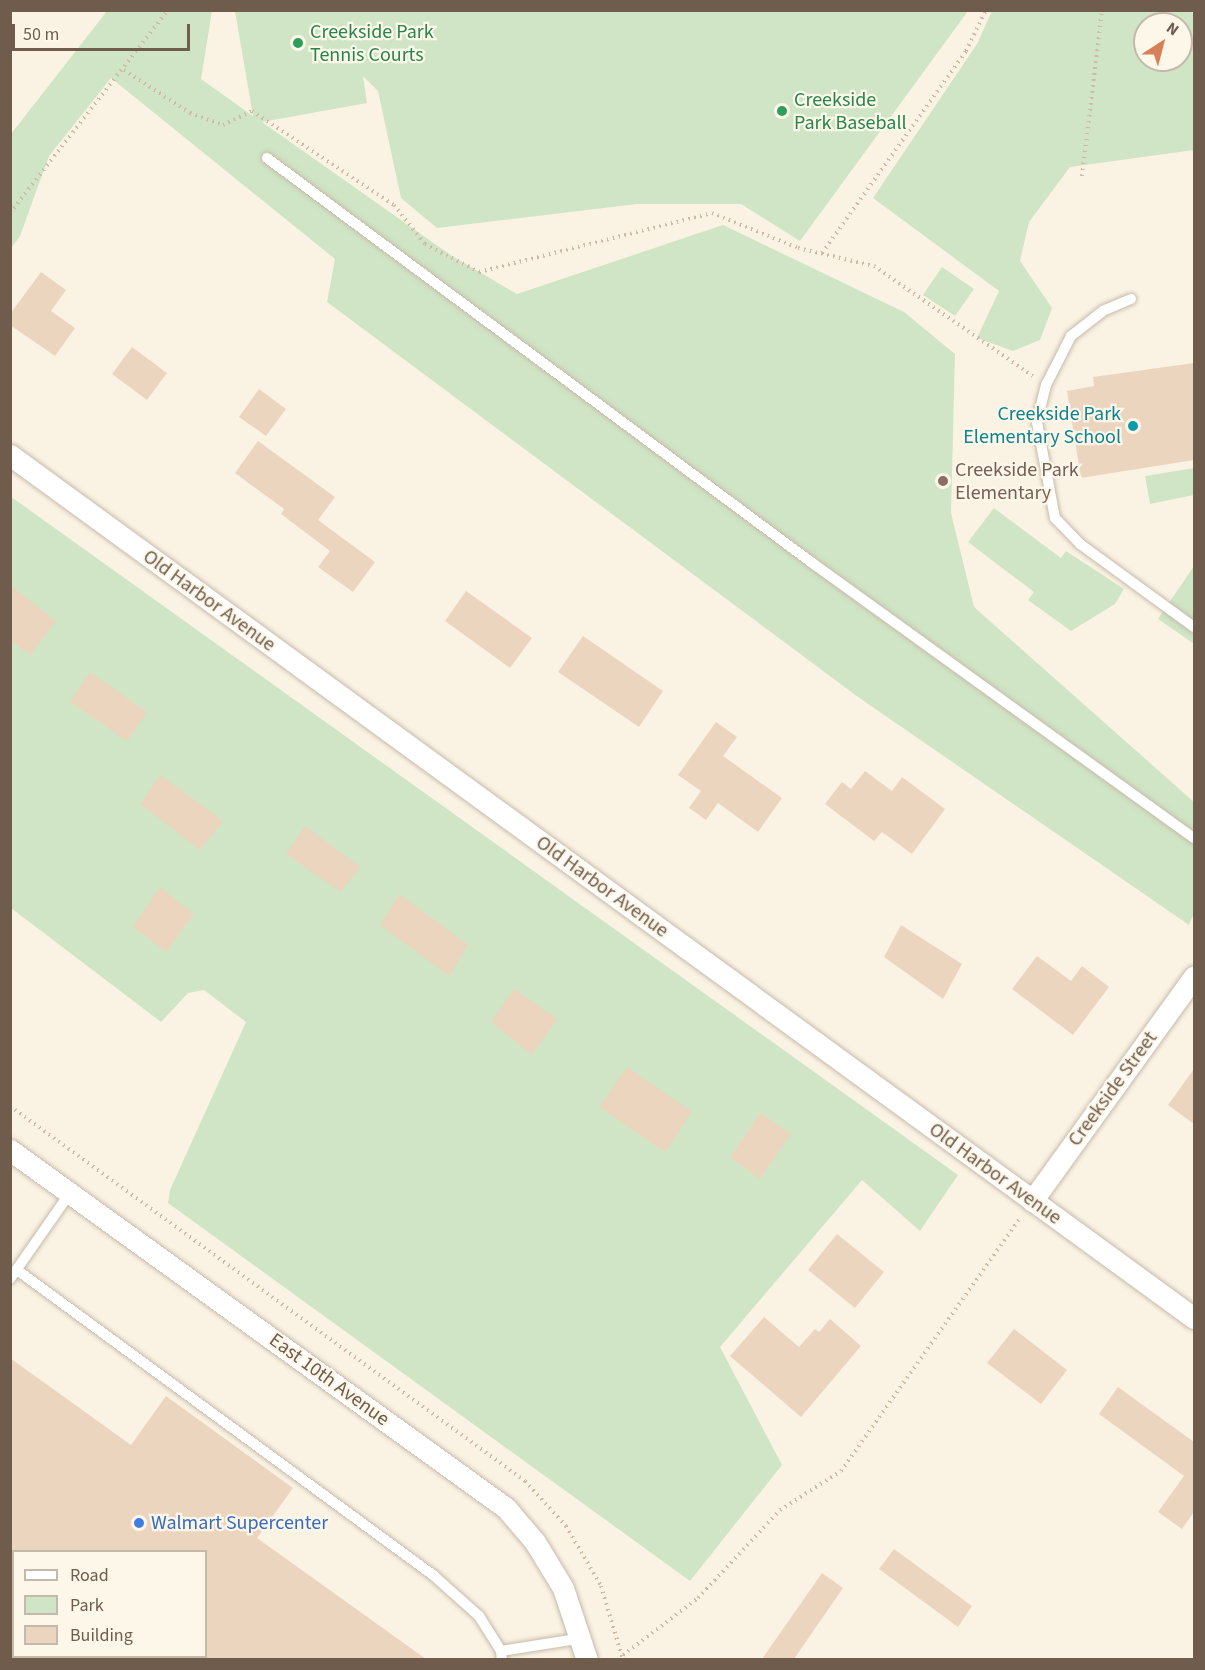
<!DOCTYPE html>
<html>
<head>
<meta charset="utf-8">
<style>
	body { margin:0 }
	#map { position:relative; width:1205px; height:1670px; overflow:hidden; background:#faf3e4; font-family:"Source Sans 3",sans-serif }
	div>[style] { position:absolute }
	.green>* { inset:0; background:#cfe5c5 }
	.building>* { inset:0; background:#ecd5bf }
	.path>* { height:4px; margin-top:-2px; transform-origin:0; background:repeating-linear-gradient(90deg,#d0b9a3 0 1.5px,transparent 0 6px) }
	.roads { filter:drop-shadow(0 0 2px #c7baaa) drop-shadow(0 0 2px #c7baaa) }
	.service>* { height:10px; margin:-5px; padding:0 5px; transform-origin:5px; border-radius:5px; background:#fff }
	.minor>* { height:21px; margin:-10.5px; padding:0 10.5px; transform-origin:10.5px; border-radius:10.5px; background:#fff }
	.dots>* { width:16px; height:16px; translate:-50% -50%; box-sizing:border-box; border:3px solid #fdf7ea; border-radius:50% }
	span { translate:-50% -50%; white-space:nowrap; text-align:center; line-height:1.15; -webkit-text-stroke:4.5px #fdf7ea; paint-order:stroke }
	.leisure-label { font-size:20px; color:#27864d }
	.left { translate:0 -50%; text-align:left }
	.culture-label { font-size:20px; color:#0d838f }
	.right { translate:-100% -50%; text-align:right }
	.education-label { font-size:20px; color:#785e54 }
	.street-label { font-size:20px; color:#6f5c4d }
	.shop-label { font-size:20px; color:#366cbe }
	.frame { position:absolute; inset:0; border:12px solid #6f5c4d; pointer-events:none }
	.legend { position:absolute; left:12px; top:1550px; width:195px; height:108px; box-sizing:border-box; background:#fdf7ea; border:2px solid #c4b9ab; margin:0; padding:8px 10px; list-style:none; font-size:18px; color:#6f5c4d }
	.legend li { display:flex; align-items:center; gap:12px; height:30px }
	.legend b { width:30px; border:2px solid #c4b9ab }
	.north { position:absolute; left:1133px; top:12px; width:60px; height:60px; box-sizing:border-box; background:#fdf7ea; border:2px solid #c4b9ab; border-radius:50%; rotate:36deg; font-size:16px; font-weight:700; line-height:24px; text-align:center; color:#6f5c4d }
	.north::after { content:''; display:block; margin:auto; width:21px; height:27px; background:#d77f56; clip-path:polygon(50% 0,100% 100%,50% 72%,0 100%) }
	.scale { position:absolute; left:12px; top:24px; width:178px; height:27px; box-sizing:border-box; border:3px solid #6f5c4d; border-top:0; padding-left:8px; font-size:18px; line-height:21px; white-space:nowrap; color:#6f5c4d; -webkit-text-stroke:4px #fdf7ea; paint-order:stroke }
</style>
</head>
<body>
<div id="map">
	<div class="green">
		<div style="clip-path:polygon(evenodd,1189px 10px,1194px 14px,1194px 150px,1070px 167px,1029px 222px,1020px 261px,1052px 308px,1040px 340px,1013px 351px,977px 338px,999px 291px,873px 198px,977px 44px,992px 11px,1189px 10px,1145px 24px,1181px 24px,1181px 60px,1145px 60px,1145px 24px)"></div>
		<div style="clip-path:polygon(107px 11px,212px 11px,201px 79px,253px 116px,235px 11px,968px 11px,800px 241px,741px 204px,637px 204px,437px 228px,401px 198px,378px 91px,363px 76px,367px 103px,262px 122px,452px 256px,517px 294px,723px 225px,904px 312px,955px 354px,951px 513px,974px 607px,1194px 802px,1194px 913px,1189px 925px,858px 697px,327px 302px,335px 259px,111px 78px,49px 156px,20px 236px,11px 248px,11px 134px)"></div>
		<div style="clip-path:polygon(942px 267px,974px 289px,955px 316px,923px 295px)"></div>
		<div style="clip-path:polygon(1194px 468px,1194px 495px,1150px 504px,1145px 476px)"></div>
		<div style="clip-path:polygon(10px 496px,958px 1175px,920px 1231px,862px 1180px,720px 1347px,782px 1465px,690px 1581px,168px 1203px,170px 1190px,246px 1022px,204px 990px,188px 993px,161px 1022px,11px 908px)"></div>
		<div style="clip-path:polygon(994px 508px,1061px 558px,1066px 551px,1124px 589px,1115px 604px,1071px 631px,1028px 600px,1034px 592px,968px 542px)"></div>
		<div style="clip-path:polygon(1194px 566px,1194px 644px,1158px 619px)"></div>
	</div>
	<div class="building">
		<div style="clip-path:polygon(41px 272px,66px 290px,51px 311px,75px 328px,55px 356px,10px 325px,10px 314px)"></div>
		<div style="clip-path:polygon(132px 347px,167px 373px,147px 400px,112px 374px)"></div>
		<div style="clip-path:polygon(1194px 363px,1194px 460px,1081px 478px,1067px 391px,1094px 386px,1093px 377px)"></div>
		<div style="clip-path:polygon(259px 389px,286px 409px,266px 436px,239px 417px)"></div>
		<div style="clip-path:polygon(258px 441px,335px 497px,318px 520px,375px 562px,353px 592px,318px 567px,330px 551px,281px 514px,284px 509px,235px 473px)"></div>
		<div style="clip-path:polygon(10px 585px,56px 621px,30px 655px,10px 640px)"></div>
		<div style="clip-path:polygon(466px 591px,532px 638px,510px 668px,445px 621px)"></div>
		<div style="clip-path:polygon(583px 636px,663px 691px,639px 727px,558px 672px)"></div>
		<div style="clip-path:polygon(90px 672px,147px 712px,127px 741px,70px 702px)"></div>
		<div style="clip-path:polygon(716px 722px,737px 737px,723px 756px,782px 798px,758px 832px,718px 803px,706px 820px,689px 808px,701px 791px,678px 775px)"></div>
		<div style="clip-path:polygon(865px 771px,892px 791px,902px 777px,945px 809px,912px 854px,882px 832px,874px 841px,825px 804px,842px 782px,851px 789px)"></div>
		<div style="clip-path:polygon(160px 775px,223px 821px,200px 850px,140px 804px)"></div>
		<div style="clip-path:polygon(305px 826px,360px 867px,341px 892px,286px 854px)"></div>
		<div style="clip-path:polygon(160px 887px,194px 914px,166px 952px,133px 927px)"></div>
		<div style="clip-path:polygon(399px 894px,468px 945px,449px 976px,380px 925px)"></div>
		<div style="clip-path:polygon(901px 925px,962px 964px,943px 999px,884px 957px)"></div>
		<div style="clip-path:polygon(1037px 956px,1071px 981px,1082px 966px,1109px 987px,1073px 1035px,1012px 989px)"></div>
		<div style="clip-path:polygon(514px 989px,557px 1019px,532px 1055px,491px 1022px)"></div>
		<div style="clip-path:polygon(627px 1067px,692px 1112px,665px 1152px,599px 1107px)"></div>
		<div style="clip-path:polygon(1194px 1069px,1194px 1124px,1168px 1105px)"></div>
		<div style="clip-path:polygon(760px 1113px,791px 1134px,760px 1179px,730px 1157px)"></div>
		<div style="clip-path:polygon(837px 1234px,884px 1272px,855px 1308px,808px 1270px)"></div>
		<div style="clip-path:polygon(764px 1317px,799px 1347px,815px 1329px,819px 1332px,830px 1319px,861px 1346px,801px 1417px,730px 1356px)"></div>
		<div style="clip-path:polygon(1014px 1329px,1067px 1370px,1041px 1404px,987px 1363px)"></div>
		<div style="clip-path:polygon(10px 1358px,131px 1445px,166px 1396px,293px 1488px,257px 1538px,426px 1659px,206px 1659px,206px 1551px,10px 1551px)"></div>
		<div style="clip-path:polygon(1118px 1387px,1194px 1442px,1194px 1512px,1182px 1529px,1158px 1512px,1184px 1476px,1099px 1414px)"></div>
		<div style="clip-path:polygon(894px 1549px,972px 1606px,958px 1627px,879px 1569px)"></div>
		<div style="clip-path:polygon(822px 1573px,843px 1588px,794px 1659px,762px 1659px)"></div>
	</div>
	<div class="path">
		<div style="left:124px;top:70px;width:79px;rotate:33.1deg"></div>
		<div style="left:190px;top:113px;width:35px;rotate:20deg"></div>
		<div style="left:223px;top:125px;width:32px;rotate:-26deg"></div>
		<div style="left:252px;top:111px;width:170px;rotate:33.5deg"></div>
		<div style="left:394px;top:205px;width:50px;rotate:51.5deg"></div>
		<div style="left:425px;top:244px;width:61px;rotate:27.4deg"></div>
		<div style="left:479px;top:272px;width:240px;rotate:-14.2deg"></div>
		<div style="left:712px;top:213px;width:93px;rotate:22.1deg"></div>
		<div style="left:798px;top:248px;width:78px;rotate:13.3deg"></div>
		<div style="left:874px;top:266px;width:193px;rotate:34.7deg"></div>
		<div style="left:1082px;top:176px;width:167px;rotate:-83.1deg"></div>
		<div style="left:10px;top:213px;width:257px;rotate:-52.1deg"></div>
		<div style="left:822px;top:253px;width:248px;rotate:-54.5deg"></div>
		<div style="left:966px;top:51px;width:46px;rotate:-64deg"></div>
		<div style="left:10px;top:1106px;width:637px;rotate:36.06deg"></div>
		<div style="left:525px;top:1481px;width:61px;rotate:47.7deg"></div>
		<div style="left:566px;top:1526px;width:69px;rotate:59.7deg"></div>
		<div style="left:601px;top:1586px;width:77px;rotate:73.4deg"></div>
		<div style="left:623px;top:1655px;width:94px;rotate:-37.2deg"></div>
		<div style="left:698px;top:1598px;width:120px;rotate:-47deg"></div>
		<div style="left:780px;top:1510px;width:72px;rotate:-32.6deg"></div>
		<div style="left:841px;top:1471px;width:311px;rotate:-54.7deg"></div>
	</div>
	<div class="roads">
		<div class="service">
			<div style="left:267px;top:158px;width:678px;rotate:36.6deg"></div>
			<div style="left:811px;top:562px;width:472px;rotate:35.8deg"></div>
			<div style="left:1131px;top:299px;width:30px;rotate:157deg"></div>
			<div style="left:1103px;top:311px;width:41px;rotate:142deg"></div>
			<div style="left:1071px;top:336px;width:55px;rotate:117deg"></div>
			<div style="left:1046px;top:385px;width:38px;rotate:104deg"></div>
			<div style="left:1037px;top:422px;width:98px;rotate:79.4deg"></div>
			<div style="left:1055px;top:518px;width:36px;rotate:46deg"></div>
			<div style="left:1080px;top:544px;width:141px;rotate:36.1deg"></div>
			<div style="left:17px;top:1270px;width:516px;rotate:36.25deg"></div>
			<div style="left:433px;top:1575px;width:62px;rotate:41.7deg"></div>
			<div style="left:479px;top:1616px;width:41px;rotate:57.8deg"></div>
			<div style="left:501px;top:1651px;width:9px;rotate:84deg"></div>
			<div style="left:10px;top:1279px;width:105px;rotate:-55.1deg"></div>
			<div style="left:501px;top:1651px;width:83px;rotate:-9deg"></div>
		</div>
		<div class="minor">
			<div style="left:10px;top:455px;width:1465px;rotate:36.09deg"></div>
			<div style="left:10px;top:1150px;width:612px;rotate:35.82deg"></div>
			<div style="left:506px;top:1508px;width:45px;rotate:49.5deg"></div>
			<div style="left:535px;top:1542px;width:54px;rotate:58.7deg"></div>
			<div style="left:563px;top:1588px;width:76px;rotate:71.6deg"></div>
			<div style="left:1032px;top:1201px;width:277px;rotate:-54.2deg"></div>
		</div>
	</div>
	<div class="dots">
		<div style="left:298px;top:43px;background:#2e9e5b"></div>
		<div style="left:782px;top:111px;background:#2e9e5b"></div>
		<div style="left:1133px;top:426px;background:#0f9aa8"></div>
		<div style="left:943px;top:481px;background:#8d6e63"></div>
		<div style="left:139px;top:1523px;background:#3f7fe0"></div>
	</div>
	<div class="leisure-label">
		<span class="left" style="left:310px;top:44px">Creekside Park<br>Tennis Courts</span>
		<span class="left" style="left:794px;top:112px">Creekside<br>Park Baseball</span>
	</div>
	<div class="culture-label">
		<span class="right" style="left:1121px;top:426px">Creekside Park<br>Elementary School</span>
	</div>
	<div class="education-label">
		<span class="left" style="left:955px;top:482px">Creekside Park<br>Elementary</span>
	</div>
	<div class="street-label">
		<span style="left:209px;top:601px;rotate:36deg">Old Harbor Avenue</span>
		<span style="left:602px;top:887px;rotate:36deg">Old Harbor Avenue</span>
		<span style="left:1113px;top:1089px;rotate:-54deg">Creekside Street</span>
		<span style="left:995px;top:1174px;rotate:36deg">Old Harbor Avenue</span>
		<span style="left:329px;top:1380px;rotate:36deg">East 10th Avenue</span>
	</div>
	<div class="shop-label">
		<span class="left" style="left:151px;top:1523px">Walmart Supercenter</span>
	</div>
	<div class="frame"></div>
	<ul class="legend">
	<li><b style="height:8px;background:#fff"></b>Road</li>
	<li><b style="height:16px;background:#cfe5c5"></b>Park</li>
	<li><b style="height:16px;background:#ecd5bf"></b>Building</li>
	</ul>
	<div class="north">N</div>
	<div class="scale">50 m</div>
</div>
</body>
</html>
